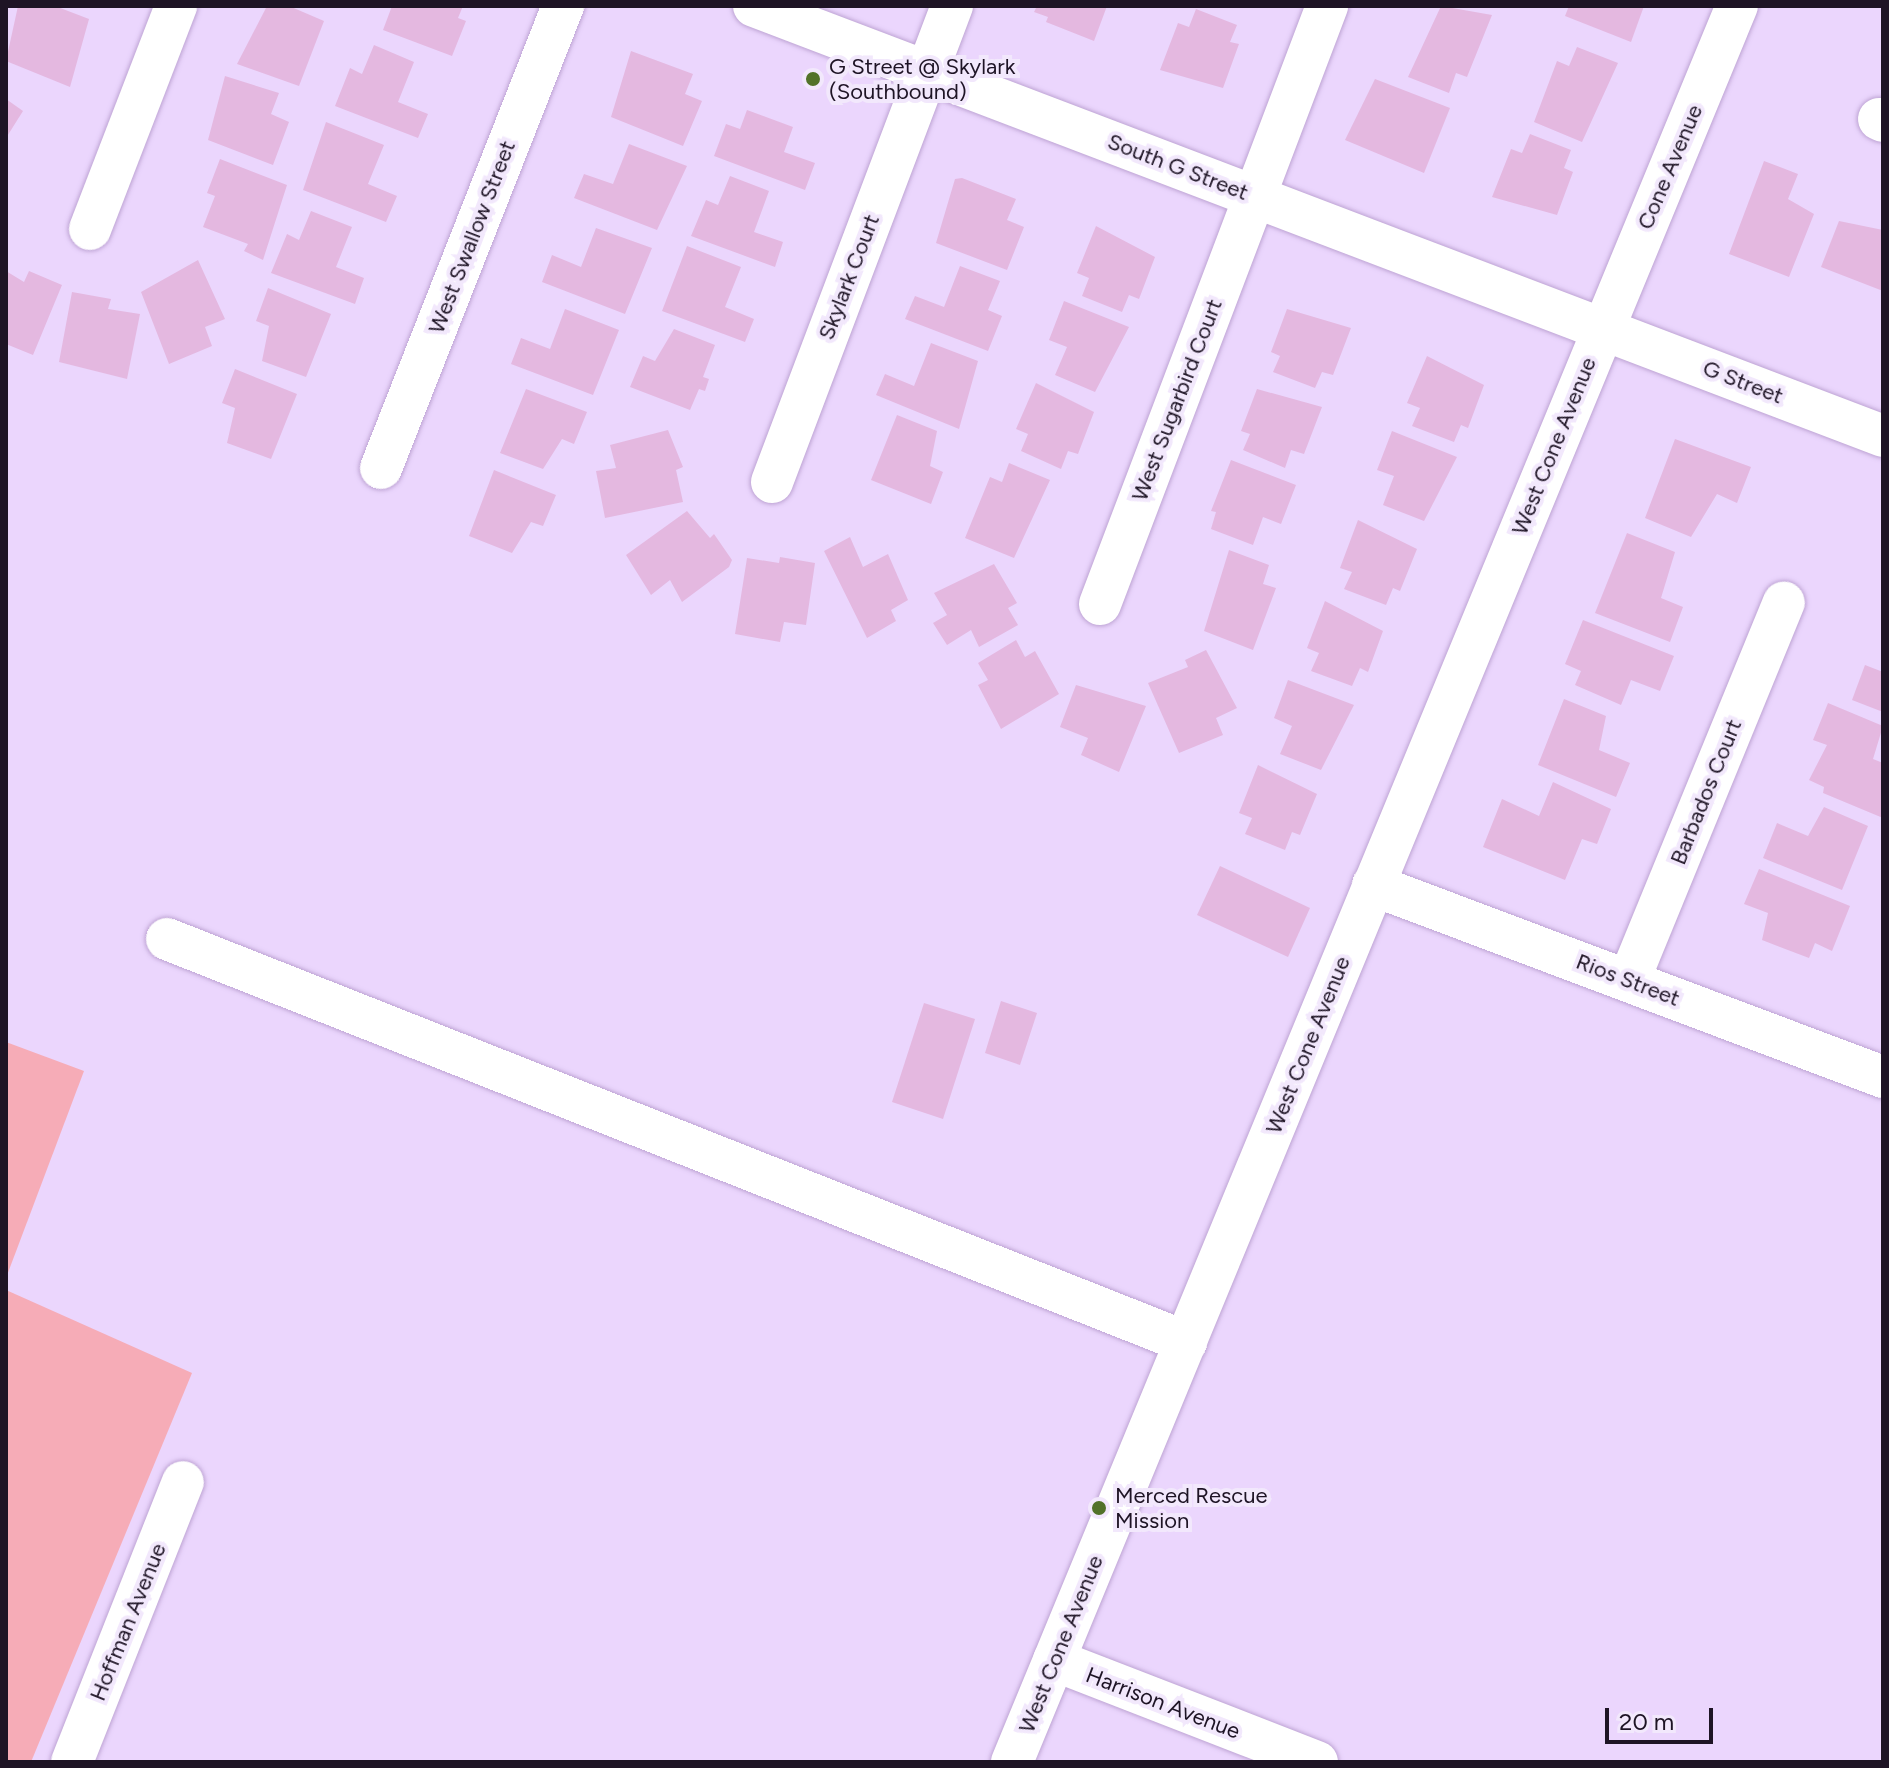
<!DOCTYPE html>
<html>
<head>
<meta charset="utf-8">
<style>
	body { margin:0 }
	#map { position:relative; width:1889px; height:1768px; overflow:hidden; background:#ebd6fd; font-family:Figtree,sans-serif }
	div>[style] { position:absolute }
	.green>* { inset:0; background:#f6acb7 }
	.building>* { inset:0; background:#e4b8e0 }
	.roads { filter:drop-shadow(0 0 2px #bea4d4) drop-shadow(0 0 2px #bea4d4) }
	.street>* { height:42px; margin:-21px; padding:0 21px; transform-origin:21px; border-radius:21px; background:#fff }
	.dots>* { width:22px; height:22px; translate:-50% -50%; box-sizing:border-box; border:4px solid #f2e8fc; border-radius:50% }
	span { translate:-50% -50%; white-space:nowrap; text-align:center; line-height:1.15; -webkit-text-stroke:8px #f2e8fc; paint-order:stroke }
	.poi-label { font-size:22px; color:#1e1425 }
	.left { translate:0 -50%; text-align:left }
	.street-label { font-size:22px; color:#1e1425 }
	.frame { position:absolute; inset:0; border:8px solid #1e1425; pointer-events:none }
	.scale { position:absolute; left:1605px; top:1708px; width:108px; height:36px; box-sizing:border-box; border:4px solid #1e1425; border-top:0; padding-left:10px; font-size:24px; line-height:28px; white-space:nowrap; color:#1e1425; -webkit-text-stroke:6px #f2e8fc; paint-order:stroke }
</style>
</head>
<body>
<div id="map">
	<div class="green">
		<div style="clip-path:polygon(6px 1042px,84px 1071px,6px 1278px)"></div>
		<div style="clip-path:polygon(6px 1290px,192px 1373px,31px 1762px,6px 1762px)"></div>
	</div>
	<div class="building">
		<div style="clip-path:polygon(18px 6px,55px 6px,89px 19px,70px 87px,6px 61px)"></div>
		<div style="clip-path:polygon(267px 6px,289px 6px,324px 21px,299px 86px,237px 64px)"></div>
		<div style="clip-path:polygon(392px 6px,463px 6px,458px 18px,466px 21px,452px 56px,383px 30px)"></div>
		<div style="clip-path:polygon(1037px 6px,1107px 6px,1094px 41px,1046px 22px,1048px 17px,1034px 12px)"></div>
		<div style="clip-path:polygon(1441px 6px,1492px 15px,1467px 77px,1456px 73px,1449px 93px,1408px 77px)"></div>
		<div style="clip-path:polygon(1569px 6px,1644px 6px,1631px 42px,1565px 16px)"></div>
		<div style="clip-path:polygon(1196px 9px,1237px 25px,1230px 42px,1239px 44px,1223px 88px,1160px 70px,1178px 23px,1189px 27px)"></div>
		<div style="clip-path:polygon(374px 45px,414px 62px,398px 102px,428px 114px,418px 138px,335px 106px,350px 68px,362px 74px)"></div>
		<div style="clip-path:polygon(1577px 47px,1618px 63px,1582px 142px,1534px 122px,1557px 61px,1569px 66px)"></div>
		<div style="clip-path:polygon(631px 51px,693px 74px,685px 94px,702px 101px,683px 146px,611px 117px)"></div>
		<div style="clip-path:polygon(225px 76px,279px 93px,271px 114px,289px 122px,273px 165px,208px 140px)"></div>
		<div style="clip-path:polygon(1375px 79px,1450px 108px,1424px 173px,1345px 140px)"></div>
		<div style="clip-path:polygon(6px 99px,23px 111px,6px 138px)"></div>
		<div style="clip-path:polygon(747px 110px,793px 127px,784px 152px,815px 163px,805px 190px,714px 156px,726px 124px,740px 129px)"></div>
		<div style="clip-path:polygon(326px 122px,384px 145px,368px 184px,397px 196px,386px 222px,303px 190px)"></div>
		<div style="clip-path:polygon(1530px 134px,1571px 150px,1564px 168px,1573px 172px,1557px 215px,1492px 197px,1511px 149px,1522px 153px)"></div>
		<div style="clip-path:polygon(629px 144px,687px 166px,657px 230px,574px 198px,584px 174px,613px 184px)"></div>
		<div style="clip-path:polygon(220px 159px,287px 185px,263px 260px,244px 251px,248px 244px,203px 227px,215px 196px,207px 193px)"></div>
		<div style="clip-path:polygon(1764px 161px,1798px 174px,1788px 199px,1814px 214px,1789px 277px,1729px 254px)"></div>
		<div style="clip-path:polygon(730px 176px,769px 191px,754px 232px,783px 242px,775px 267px,691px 236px,706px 200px,718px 205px)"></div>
		<div style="clip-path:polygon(962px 178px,1016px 199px,1007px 220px,1024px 227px,1007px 270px,936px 243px,955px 179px)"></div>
		<div style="clip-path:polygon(311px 211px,352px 227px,336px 267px,364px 278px,355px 304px,271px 273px,287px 234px,299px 240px)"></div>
		<div style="clip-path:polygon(1839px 221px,1883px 230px,1883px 291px,1821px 267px)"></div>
		<div style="clip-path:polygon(1096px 226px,1155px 257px,1139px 299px,1129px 295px,1122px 312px,1082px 296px,1089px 278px,1077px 273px)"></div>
		<div style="clip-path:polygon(596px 228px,652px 248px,625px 314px,542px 282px,552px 255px,581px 267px)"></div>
		<div style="clip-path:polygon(687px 246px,741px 267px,725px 307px,754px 319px,745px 342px,662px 311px)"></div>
		<div style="clip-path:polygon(198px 260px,225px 319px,205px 327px,212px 346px,169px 364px,141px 292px)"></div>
		<div style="clip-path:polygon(960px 266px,1000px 281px,988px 310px,1002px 316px,988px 351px,905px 319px,915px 296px,944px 307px)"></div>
		<div style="clip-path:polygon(6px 271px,24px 282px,29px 271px,62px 285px,33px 355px,6px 344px)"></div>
		<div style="clip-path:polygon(268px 288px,331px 314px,306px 377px,262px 361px,269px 326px,256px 321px)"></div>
		<div style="clip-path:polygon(72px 292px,111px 299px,108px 309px,140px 314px,127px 379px,59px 362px)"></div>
		<div style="clip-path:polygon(1064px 301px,1129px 327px,1095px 392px,1055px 375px,1067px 347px,1049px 340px)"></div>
		<div style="clip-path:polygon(565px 309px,619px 330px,593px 395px,511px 364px,521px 338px,550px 349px)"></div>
		<div style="clip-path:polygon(1287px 309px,1351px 328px,1333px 375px,1322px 372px,1315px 388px,1273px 372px,1280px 356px,1271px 352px)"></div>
		<div style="clip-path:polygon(674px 329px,715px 345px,703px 377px,709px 379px,705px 391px,699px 389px,690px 410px,630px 387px,643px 356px,655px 361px)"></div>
		<div style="clip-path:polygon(931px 343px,978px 361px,959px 429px,876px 395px,885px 374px,914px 386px)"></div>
		<div style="clip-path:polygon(1427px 356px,1484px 385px,1468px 428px,1461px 425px,1454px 442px,1412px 426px,1420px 408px,1407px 403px)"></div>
		<div style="clip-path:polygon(235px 369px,297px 394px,271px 459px,227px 443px,235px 408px,222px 403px)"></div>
		<div style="clip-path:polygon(1036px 383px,1094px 412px,1078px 454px,1068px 451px,1061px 469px,1021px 451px,1028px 434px,1016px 429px)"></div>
		<div style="clip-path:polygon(526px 389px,587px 412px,574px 444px,562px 439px,543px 469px,500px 453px)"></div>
		<div style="clip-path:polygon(1257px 389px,1322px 407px,1304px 454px,1291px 450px,1285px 468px,1243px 450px,1250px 434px,1241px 431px)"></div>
		<div style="clip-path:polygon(897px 415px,937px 431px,930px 466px,943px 472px,931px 504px,871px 480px)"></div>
		<div style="clip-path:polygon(668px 430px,683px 467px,676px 470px,683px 502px,605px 518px,596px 471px,616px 468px,610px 445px)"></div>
		<div style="clip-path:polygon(1392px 431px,1457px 457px,1424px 521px,1383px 505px,1394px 476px,1377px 470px)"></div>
		<div style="clip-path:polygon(1675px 439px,1751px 467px,1737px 503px,1717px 494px,1691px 537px,1645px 518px)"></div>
		<div style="clip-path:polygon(1231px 460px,1296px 485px,1281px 524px,1263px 517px,1253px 545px,1211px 529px,1216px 512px,1211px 511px)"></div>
		<div style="clip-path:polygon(1009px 463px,1050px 480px,1014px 558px,965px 538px,990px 477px,1002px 482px)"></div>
		<div style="clip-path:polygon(494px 470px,556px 495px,543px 526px,531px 522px,512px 553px,469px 536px)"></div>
		<div style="clip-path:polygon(687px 511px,710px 538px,714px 534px,732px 560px,729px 567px,682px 602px,670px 580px,651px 595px,626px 555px)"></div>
		<div style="clip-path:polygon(1358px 520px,1417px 549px,1400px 591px,1393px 588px,1386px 605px,1344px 589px,1352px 572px,1340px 568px)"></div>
		<div style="clip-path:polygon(1627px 533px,1675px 552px,1661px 598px,1683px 607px,1670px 642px,1595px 613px)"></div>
		<div style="clip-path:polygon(850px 537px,863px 567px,888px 554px,908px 600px,891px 610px,896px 621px,867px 638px,824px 551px)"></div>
		<div style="clip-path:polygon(1229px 550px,1269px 565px,1263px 584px,1276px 588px,1253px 650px,1204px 631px)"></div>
		<div style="clip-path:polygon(780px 557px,815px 563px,806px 625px,784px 622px,780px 642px,735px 634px,747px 558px,779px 563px)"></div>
		<div style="clip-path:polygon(994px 564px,1017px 603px,1008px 608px,1018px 625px,979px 647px,971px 630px,947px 645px,933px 623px,947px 615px,934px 593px)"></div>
		<div style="clip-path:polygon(1325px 601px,1383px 631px,1368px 672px,1360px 668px,1352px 686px,1311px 671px,1319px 653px,1307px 648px)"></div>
		<div style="clip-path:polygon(1583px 620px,1674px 656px,1660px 691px,1631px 680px,1621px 705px,1575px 685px,1581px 671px,1565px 664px)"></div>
		<div style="clip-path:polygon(1016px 640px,1025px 657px,1035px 651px,1059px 694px,1001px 729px,978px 685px,988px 680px,978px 663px)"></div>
		<div style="clip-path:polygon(1206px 650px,1237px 708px,1216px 718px,1223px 735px,1179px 753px,1148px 683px,1188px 667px,1185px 660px)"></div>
		<div style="clip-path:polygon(1865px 665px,1883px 672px,1883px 712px,1852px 700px)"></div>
		<div style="clip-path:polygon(1288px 680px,1354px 705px,1321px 770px,1280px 754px,1292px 726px,1274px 718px)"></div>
		<div style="clip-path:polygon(1076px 685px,1146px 706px,1119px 772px,1081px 755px,1088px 738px,1060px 727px)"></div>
		<div style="clip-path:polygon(1564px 699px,1606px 716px,1599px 750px,1630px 763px,1616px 797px,1538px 765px)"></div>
		<div style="clip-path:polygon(1828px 703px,1883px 726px,1873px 759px,1883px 763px,1883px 818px,1823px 793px,1824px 787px,1809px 780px,1827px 745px,1813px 740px)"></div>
		<div style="clip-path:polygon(1258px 765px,1317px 794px,1300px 835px,1292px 832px,1285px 850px,1245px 834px,1252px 818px,1239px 813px)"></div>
		<div style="clip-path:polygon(1553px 782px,1611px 809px,1597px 844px,1582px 839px,1565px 880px,1483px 847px,1502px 799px,1539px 816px)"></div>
		<div style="clip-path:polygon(1824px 807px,1868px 826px,1842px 890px,1763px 858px,1777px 823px,1808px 836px)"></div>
		<div style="clip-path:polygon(1220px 866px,1310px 908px,1288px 957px,1197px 915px)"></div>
		<div style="clip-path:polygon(1759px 869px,1850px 906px,1832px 951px,1815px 943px,1809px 958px,1762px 940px,1768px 913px,1744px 904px)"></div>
		<div style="clip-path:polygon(1001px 1001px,1037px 1013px,1020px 1065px,985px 1053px)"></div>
		<div style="clip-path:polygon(924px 1003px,975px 1019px,943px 1119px,892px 1102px)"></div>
	</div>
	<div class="roads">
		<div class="street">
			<div style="left:754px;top:6px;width:1208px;rotate:20.85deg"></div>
			<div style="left:1879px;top:119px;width:4px;rotate:27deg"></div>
			<div style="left:90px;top:229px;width:239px;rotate:-68.9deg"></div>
			<div style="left:381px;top:468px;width:497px;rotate:-68.5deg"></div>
			<div style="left:772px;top:482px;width:509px;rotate:-69.29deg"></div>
			<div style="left:1100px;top:604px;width:640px;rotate:-69.21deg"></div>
			<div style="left:1373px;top:885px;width:545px;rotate:20.63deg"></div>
			<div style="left:167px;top:939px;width:1096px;rotate:21.58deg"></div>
			<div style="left:1629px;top:980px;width:408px;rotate:-67.7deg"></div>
			<div style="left:1054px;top:1660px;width:282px;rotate:21.2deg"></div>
			<div style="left:72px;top:1762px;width:301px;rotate:-68.4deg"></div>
			<div style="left:1012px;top:1762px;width:1900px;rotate:-67.57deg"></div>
		</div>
	</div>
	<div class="dots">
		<div style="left:813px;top:79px;background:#527229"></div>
		<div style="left:1099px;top:1508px;background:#527229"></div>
	</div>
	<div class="poi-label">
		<span class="left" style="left:829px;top:79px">G Street @ Skylark<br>(Southbound)</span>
		<span class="left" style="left:1115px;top:1508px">Merced Rescue<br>Mission</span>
	</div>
	<div class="street-label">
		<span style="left:1178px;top:167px;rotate:21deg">South G Street</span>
		<span style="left:1670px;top:167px;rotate:-67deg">Cone Avenue</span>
		<span style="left:472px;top:237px;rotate:-69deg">West Swallow Street</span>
		<span style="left:849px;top:277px;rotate:-69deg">Skylark Court</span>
		<span style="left:1743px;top:382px;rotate:21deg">G Street</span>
		<span style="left:1177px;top:400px;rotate:-69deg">West Sugarbird Court</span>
		<span style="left:1554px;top:446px;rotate:-68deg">West Cone Avenue</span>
		<span style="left:1706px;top:792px;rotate:-68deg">Barbados Court</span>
		<span style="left:1628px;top:980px;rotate:21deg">Rios Street</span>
		<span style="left:1308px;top:1045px;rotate:-68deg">West Cone Avenue</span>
		<span style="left:128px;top:1622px;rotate:-68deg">Hoffman Avenue</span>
		<span style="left:1061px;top:1644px;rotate:-68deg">West Cone Avenue</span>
		<span style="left:1163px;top:1703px;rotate:21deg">Harrison Avenue</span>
	</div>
	<div class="frame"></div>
	<div class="scale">20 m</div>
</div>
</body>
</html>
